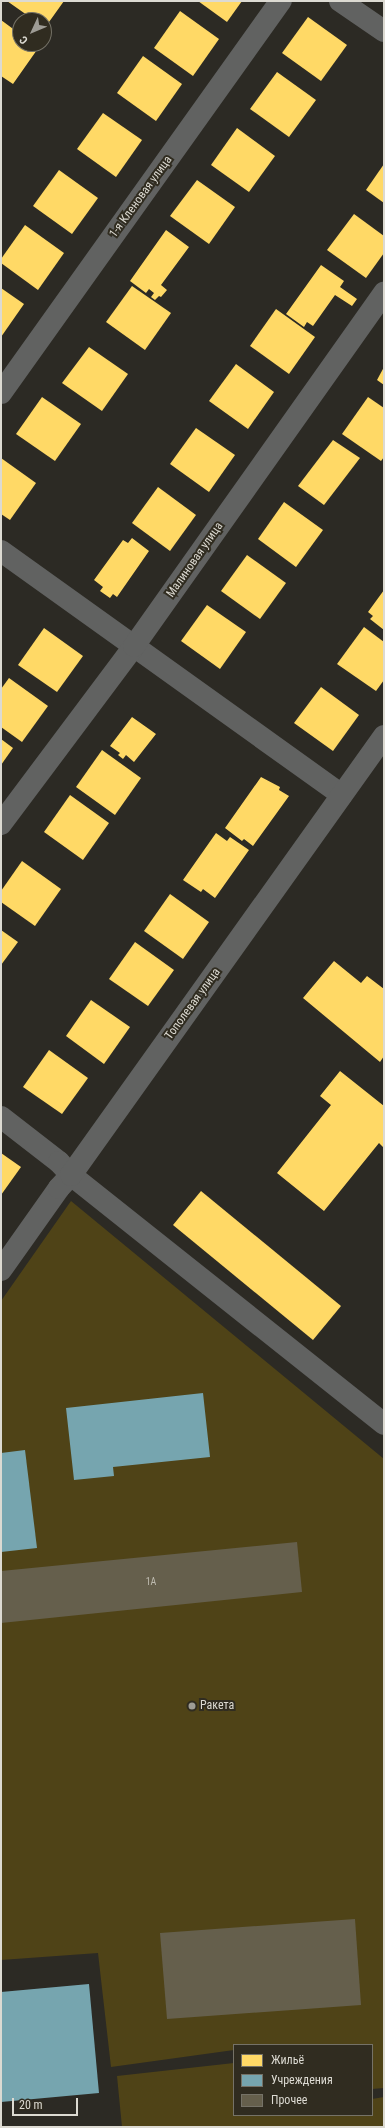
<!DOCTYPE html>
<html>
<head>
<meta charset="utf-8">
<style>
	body { margin:0 }
	#map { position:relative; width:385px; height:2128px; overflow:hidden; background:#2c2a24; font-family:"Roboto Condensed",sans-serif }
	div>[style] { position:absolute }
	.green>* { inset:0; background:#4f4317 }
	.homes>* { inset:0; background:#ffd966 }
	.public>* { inset:0; background:#76a5af }
	.building>* { inset:0; background:#655f4c }
	.minor>* { height:22px; margin:-11px; padding:0 11px; transform-origin:11px; border-radius:11px; background:#616261 }
	.dots>* { width:11px; height:11px; translate:-50% -50%; box-sizing:border-box; border:2px solid #302c20; border-radius:50% }
	span { translate:-50% -50%; white-space:nowrap; text-align:center; line-height:1.15; -webkit-text-stroke:4px #302c20; paint-order:stroke }
	.number-label { font-size:10px; color:#bebbb0 }
	.number-label span { -webkit-text-stroke-width:0 }
	.street-label { font-size:12px; color:#dcdad2 }
	.poi-label { font-size:12px; color:#dcdad2 }
	.left { translate:0 -50%; text-align:left }
	.frame { position:absolute; inset:0; border:2px solid #dcdad2; pointer-events:none }
	.legend { position:absolute; left:233px; top:2044px; width:140px; height:72px; box-sizing:border-box; background:#302c20; border:1px solid #757267; margin:0; padding:5px 7px; list-style:none; font-size:12px; color:#dcdad2 }
	.legend li { display:flex; align-items:center; gap:8px; height:20px }
	.legend b { width:20px; border:1px solid #757267 }
	.north { position:absolute; left:12px; top:12px; width:40px; height:40px; box-sizing:border-box; background:#302c20; border:1px solid #757267; border-radius:50%; rotate:226deg; font-size:11px; font-weight:700; line-height:16px; text-align:center; color:#dcdad2 }
	.north::after { content:''; display:block; margin:auto; width:14px; height:18px; background:#9e9c95; clip-path:polygon(50% 0,100% 100%,50% 72%,0 100%) }
	.scale { position:absolute; left:12px; top:2098px; width:66px; height:18px; box-sizing:border-box; border:2px solid #dcdad2; border-top:0; padding-left:5px; font-size:12px; line-height:14px; white-space:nowrap; color:#dcdad2; -webkit-text-stroke:3px #302c20; paint-order:stroke }
</style>
</head>
<body>
<div id="map">
	<div class="green">
		<div style="clip-path:polygon(71px 1201px,384px 1459px,384px 2088px,372px 2089px,372px 2045px,234px 2045px,234px 2050px,111px 2067px,98px 1953px,1px 1960px,1px 1301px)"></div>
		<div style="clip-path:polygon(234px 2063px,234px 2115px,372px 2115px,372px 2099px,384px 2097px,384px 2127px,122px 2127px,117px 2076px)"></div>
	</div>
	<div class="homes">
		<div style="clip-path:polygon(7px 1px,64px 1px,44px 29px,44px 20px,34px 20px)"></div>
		<div style="clip-path:polygon(198px 1px,242px 1px,227px 22px)"></div>
		<div style="clip-path:polygon(180px 11px,219px 39px,193px 76px,154px 48px)"></div>
		<div style="clip-path:polygon(308px 17px,347px 45px,321px 81px,282px 53px)"></div>
		<div style="clip-path:polygon(1px 20px,20px 34px,20px 44px,35px 44px,39px 47px,13px 84px,1px 76px)"></div>
		<div style="clip-path:polygon(143px 56px,182px 84px,156px 121px,117px 93px)"></div>
		<div style="clip-path:polygon(277px 72px,316px 100px,289px 137px,250px 109px)"></div>
		<div style="clip-path:polygon(103px 113px,142px 140px,116px 177px,77px 149px)"></div>
		<div style="clip-path:polygon(237px 128px,275px 156px,249px 192px,211px 165px)"></div>
		<div style="clip-path:polygon(384px 164px,384px 203px,366px 190px)"></div>
		<div style="clip-path:polygon(59px 170px,98px 198px,72px 234px,33px 206px)"></div>
		<div style="clip-path:polygon(197px 180px,235px 207px,209px 244px,170px 216px)"></div>
		<div style="clip-path:polygon(354px 214px,384px 236px,384px 253px,366px 278px,327px 250px)"></div>
		<div style="clip-path:polygon(25px 225px,64px 253px,38px 290px,1px 263px,1px 259px)"></div>
		<div style="clip-path:polygon(166px 230px,189px 247px,161px 285px,167px 290px,161px 297px,159px 296px,155px 300px,151px 297px,154px 293px,149px 289px,146px 293px,130px 281px)"></div>
		<div style="clip-path:polygon(321px 265px,344px 281px,340px 287px,357px 299px,352px 306px,335px 295px,313px 326px,307px 322px,304px 327px,286px 314px)"></div>
		<div style="clip-path:polygon(132px 286px,171px 313px,145px 350px,106px 322px)"></div>
		<div style="clip-path:polygon(1px 288px,24px 304px,1px 337px)"></div>
		<div style="clip-path:polygon(276px 309px,315px 337px,289px 374px,250px 346px)"></div>
		<div style="clip-path:polygon(89px 347px,128px 374px,102px 411px,62px 383px)"></div>
		<div style="clip-path:polygon(236px 364px,274px 392px,248px 429px,209px 401px)"></div>
		<div style="clip-path:polygon(384px 367px,384px 385px,377px 380px)"></div>
		<div style="clip-path:polygon(42px 397px,81px 424px,55px 461px,16px 434px)"></div>
		<div style="clip-path:polygon(368px 397px,384px 408px,384px 457px,381px 461px,342px 434px)"></div>
		<div style="clip-path:polygon(196px 428px,235px 455px,209px 492px,170px 464px)"></div>
		<div style="clip-path:polygon(333px 440px,360px 458px,324px 505px,298px 486px)"></div>
		<div style="clip-path:polygon(1px 458px,36px 483px,10px 520px,1px 514px)"></div>
		<div style="clip-path:polygon(158px 487px,196px 515px,170px 551px,132px 523px)"></div>
		<div style="clip-path:polygon(284px 502px,323px 530px,296px 567px,258px 539px)"></div>
		<div style="clip-path:polygon(132px 538px,149px 551px,117px 597px,113px 594px,110px 598px,100px 591px,103px 587px,94px 580px,123px 540px,128px 543px)"></div>
		<div style="clip-path:polygon(247px 555px,286px 583px,260px 619px,221px 591px)"></div>
		<div style="clip-path:polygon(384px 590px,384px 630px,370px 619px,373px 616px,368px 612px)"></div>
		<div style="clip-path:polygon(207px 605px,246px 632px,220px 669px,181px 641px)"></div>
		<div style="clip-path:polygon(364px 627px,384px 642px,384px 680px,376px 691px,337px 664px)"></div>
		<div style="clip-path:polygon(44px 628px,83px 656px,57px 692px,18px 665px)"></div>
		<div style="clip-path:polygon(9px 678px,48px 706px,22px 742px,1px 727px,1px 689px)"></div>
		<div style="clip-path:polygon(321px 687px,359px 715px,333px 751px,294px 723px)"></div>
		<div style="clip-path:polygon(132px 717px,156px 734px,134px 762px,126px 755px,123px 759px,118px 755px,120px 753px,110px 746px)"></div>
		<div style="clip-path:polygon(1px 739px,13px 748px,1px 765px)"></div>
		<div style="clip-path:polygon(102px 750px,141px 778px,115px 815px,76px 787px)"></div>
		<div style="clip-path:polygon(261px 777px,280px 787px,279px 790px,289px 796px,253px 846px,244px 839px,242px 841px,225px 828px)"></div>
		<div style="clip-path:polygon(70px 795px,109px 823px,83px 860px,44px 832px)"></div>
		<div style="clip-path:polygon(216px 833px,227px 841px,230px 837px,249px 850px,215px 898px,203px 889px,201px 892px,183px 880px)"></div>
		<div style="clip-path:polygon(22px 861px,61px 889px,35px 926px,1px 902px,1px 891px)"></div>
		<div style="clip-path:polygon(170px 894px,209px 922px,183px 959px,144px 931px)"></div>
		<div style="clip-path:polygon(1px 930px,18px 942px,1px 965px)"></div>
		<div style="clip-path:polygon(135px 942px,174px 970px,148px 1006px,109px 979px)"></div>
		<div style="clip-path:polygon(334px 961px,361px 983px,367px 976px,384px 989px,384px 1056px,380px 1062px,303px 998px)"></div>
		<div style="clip-path:polygon(91px 1000px,130px 1027px,104px 1064px,66px 1036px)"></div>
		<div style="clip-path:polygon(49px 1050px,88px 1078px,62px 1114px,23px 1087px)"></div>
		<div style="clip-path:polygon(340px 1071px,384px 1106px,384px 1148px,379px 1143px,324px 1211px,277px 1173px,331px 1105px,320px 1096px)"></div>
		<div style="clip-path:polygon(1px 1153px,21px 1167px,1px 1195px)"></div>
		<div style="clip-path:polygon(201px 1191px,341px 1306px,313px 1340px,173px 1225px)"></div>
	</div>
	<div class="public">
		<div style="clip-path:polygon(203px 1393px,210px 1457px,113px 1467px,114px 1476px,74px 1480px,66px 1408px)"></div>
		<div style="clip-path:polygon(25px 1450px,37px 1548px,1px 1552px,1px 1453px)"></div>
		<div style="clip-path:polygon(89px 1984px,99px 2093px,1px 2102px,1px 1992px)"></div>
	</div>
	<div class="building">
		<div style="clip-path:polygon(297px 1542px,302px 1592px,1px 1623px,1px 1571px)"></div>
		<div style="clip-path:polygon(355px 1919px,361px 2005px,167px 2019px,160px 1933px)"></div>
	</div>
	<div class="minor">
		<div style="left:340px;top:1px;width:53px;rotate:34.3deg"></div>
		<div style="left:1px;top:393px;width:482px;rotate:-54.5deg"></div>
		<div style="left:1px;top:551px;width:419px;rotate:35.6deg"></div>
		<div style="left:1px;top:824px;width:222px;rotate:-53.2deg"></div>
		<div style="left:134px;top:646px;width:433px;rotate:-54.7deg"></div>
		<div style="left:1px;top:1117px;width:73px;rotate:37.8deg"></div>
		<div style="left:59px;top:1162px;width:18px;rotate:47deg"></div>
		<div style="left:71px;top:1175px;width:400px;rotate:38.5deg"></div>
		<div style="left:1px;top:1270px;width:100px;rotate:-54.7deg"></div>
		<div style="left:59px;top:1188px;width:18px;rotate:-47deg"></div>
		<div style="left:71px;top:1175px;width:539px;rotate:-54.51deg"></div>
	</div>
	<div class="dots">
		<div style="left:192px;top:1706px;background:#9e9c95"></div>
	</div>
	<div class="number-label">
		<span style="left:151px;top:1582px">1А</span>
	</div>
	<div class="street-label">
		<span style="left:141px;top:197px;rotate:-54deg">1-я Кленовая улица</span>
		<span style="left:195px;top:560px;rotate:-55deg">Малиновая улица</span>
		<span style="left:193px;top:1004px;rotate:-54deg">Тополевая улица</span>
	</div>
	<div class="poi-label">
		<span class="left" style="left:200px;top:1706px">Ракета</span>
	</div>
	<div class="frame"></div>
	<ul class="legend">
	<li><b style="height:11px;background:#ffd966"></b>Жильё</li>
	<li><b style="height:11px;background:#76a5af"></b>Учреждения</li>
	<li><b style="height:11px;background:#655f4c"></b>Прочее</li>
	</ul>
	<div class="north">С</div>
	<div class="scale">20 m</div>
</div>
</body>
</html>
